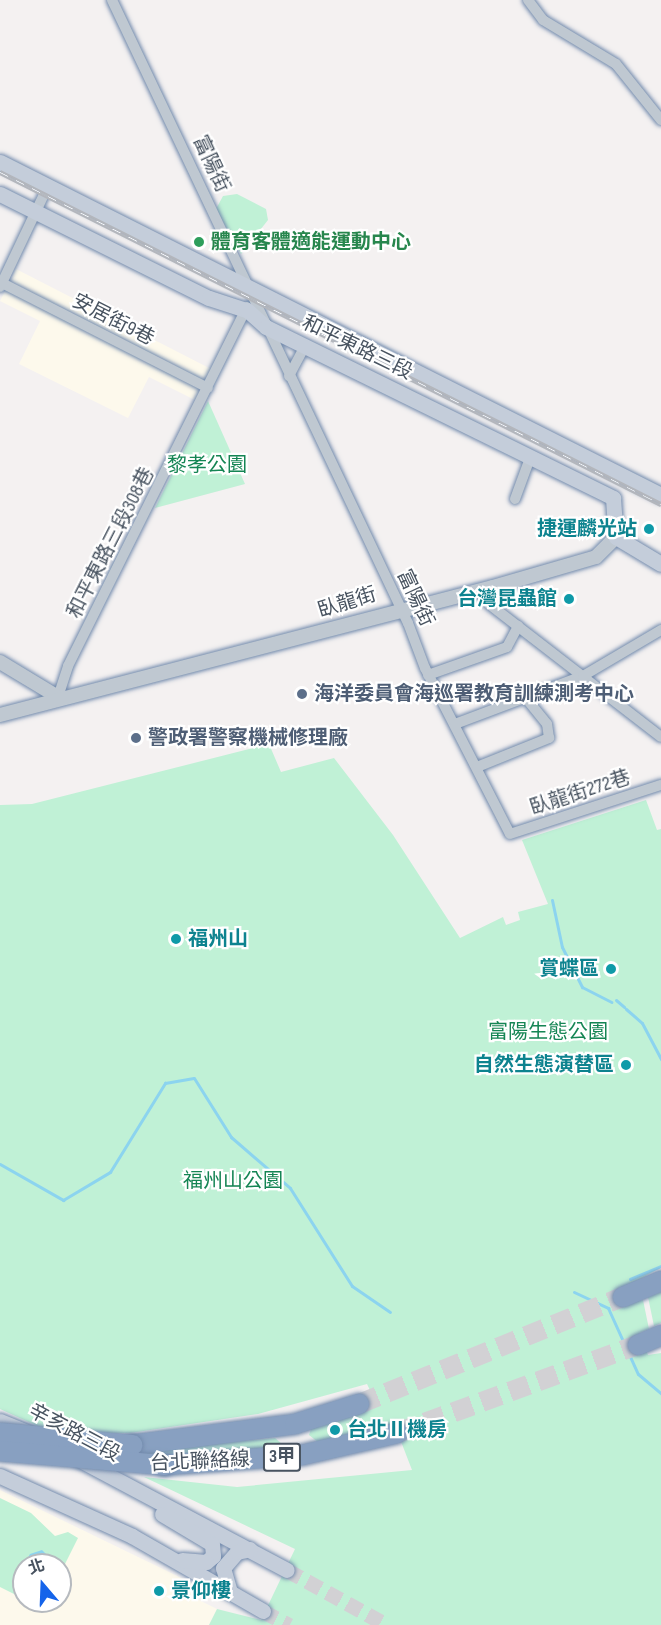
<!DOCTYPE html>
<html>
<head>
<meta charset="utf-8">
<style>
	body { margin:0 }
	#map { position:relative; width:661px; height:1625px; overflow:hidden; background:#f4f1f1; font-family:"Sofia Sans Condensed","Noto Sans TC",sans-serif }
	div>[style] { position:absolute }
	.commercial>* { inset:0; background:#fdf9ec }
	.green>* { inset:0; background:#c0f1d6 }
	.water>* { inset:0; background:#8cd4ef }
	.stream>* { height:3px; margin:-1.5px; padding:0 1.5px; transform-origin:1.5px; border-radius:1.5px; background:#8cd4ef }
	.secondary-tunnel>* { height:15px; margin-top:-7.5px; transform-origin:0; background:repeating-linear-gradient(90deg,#d2d1d4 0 15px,transparent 0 23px) }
	.motorway-tunnel>* { height:20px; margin-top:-10px; transform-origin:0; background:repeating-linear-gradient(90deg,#d2d1d4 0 20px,transparent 0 30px) }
	.roads { filter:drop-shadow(0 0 2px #738bad) drop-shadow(0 0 2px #738bad) }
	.minor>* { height:10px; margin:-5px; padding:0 5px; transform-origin:5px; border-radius:5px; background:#bfc8d1 }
	.tertiary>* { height:14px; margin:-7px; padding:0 7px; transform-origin:7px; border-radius:7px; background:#bfc8d1 }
	.secondary>* { height:15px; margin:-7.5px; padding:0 7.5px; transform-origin:7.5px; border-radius:7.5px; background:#c4cdda }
	.motorway>* { height:20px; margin:-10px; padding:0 10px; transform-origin:10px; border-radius:10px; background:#88a0c1 }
	.rail>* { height:5px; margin-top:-2.5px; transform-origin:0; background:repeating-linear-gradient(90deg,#fff 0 9px,#b3b6bc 0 18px); box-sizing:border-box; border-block:2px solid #b3b6bc }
	.bridges { filter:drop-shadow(0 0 2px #738bad) drop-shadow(0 0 2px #738bad) }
	.motorway-bridge>* { height:20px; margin:-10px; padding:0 10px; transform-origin:10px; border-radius:10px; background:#88a0c1 }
	.dots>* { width:16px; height:16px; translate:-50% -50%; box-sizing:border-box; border:3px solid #fff; border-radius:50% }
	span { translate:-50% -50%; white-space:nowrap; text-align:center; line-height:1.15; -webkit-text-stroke:4.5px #fff; paint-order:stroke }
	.shield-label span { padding:2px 4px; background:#fff; border:2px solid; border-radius:4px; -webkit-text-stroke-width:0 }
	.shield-label { font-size:18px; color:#485360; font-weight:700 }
	.street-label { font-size:20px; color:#485360 }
	.leisure-label { font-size:20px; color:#27864d; font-weight:700 }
	.left { translate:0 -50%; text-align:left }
	.park-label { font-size:20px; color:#158554 }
	.culture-label { font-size:20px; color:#0d838f; font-weight:700 }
	.right { translate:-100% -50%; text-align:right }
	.service-label { font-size:20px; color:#4e5e75; font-weight:700 }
	.north { position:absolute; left:12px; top:1553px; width:60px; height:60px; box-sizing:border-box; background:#fff; border:2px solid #b6babf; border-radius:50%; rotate:341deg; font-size:16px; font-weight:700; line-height:24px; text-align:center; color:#485360 }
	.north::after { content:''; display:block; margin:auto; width:21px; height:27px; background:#1564ea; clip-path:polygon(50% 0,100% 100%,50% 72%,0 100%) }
</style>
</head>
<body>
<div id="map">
	<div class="commercial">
		<div style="clip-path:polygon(16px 269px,213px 370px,197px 401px,149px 377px,128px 418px,19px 364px,40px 321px,0 301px)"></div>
		<div style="clip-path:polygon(evenodd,0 1490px,198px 1586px,193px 1597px,217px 1609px,209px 1625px,0 1625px,0 1490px,24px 1565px,60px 1565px,60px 1601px,24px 1601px,24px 1565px)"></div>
	</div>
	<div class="green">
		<div style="clip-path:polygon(237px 194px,266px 209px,268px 220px,241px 254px,216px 209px,223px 196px)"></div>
		<div style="clip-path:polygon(208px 401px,245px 484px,155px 508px)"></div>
		<div style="clip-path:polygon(269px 744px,281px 772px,334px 758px,393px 835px,460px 938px,503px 917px,506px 925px,520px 920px,518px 912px,548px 904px,522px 840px,646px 800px,657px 830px,661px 829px,661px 1267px,620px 1291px,628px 1303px,643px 1300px,649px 1329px,639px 1333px,648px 1355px,661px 1353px,661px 1625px,209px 1625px,217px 1609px,261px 1620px,295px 1549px,144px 1477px,237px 1487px,412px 1470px,395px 1426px,319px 1443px,309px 1435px,311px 1429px,376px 1403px,367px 1384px,258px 1414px,130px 1433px,55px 1434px,0 1409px,0 805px,32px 804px)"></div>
		<div style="clip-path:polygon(661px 1292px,661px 1323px,654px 1326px,648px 1297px)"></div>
		<div style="clip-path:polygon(275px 1438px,282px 1444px,240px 1453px,141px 1459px,140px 1451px)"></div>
		<div style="clip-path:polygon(0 1498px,31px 1513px,55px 1536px,68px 1532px,78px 1538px,60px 1574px,60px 1565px,24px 1565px,24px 1599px,0 1587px)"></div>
	</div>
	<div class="water">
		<div style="clip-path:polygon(42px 1550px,57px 1565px,24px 1565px,30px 1554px)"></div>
	</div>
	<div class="stream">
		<div style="left:552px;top:900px;width:48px;rotate:78deg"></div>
		<div style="left:562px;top:947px;width:45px;rotate:63.4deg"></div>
		<div style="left:582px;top:987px;width:33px;rotate:27deg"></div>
		<div style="left:616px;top:1000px;width:11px;rotate:41deg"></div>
		<div style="left:626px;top:1009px;width:21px;rotate:41deg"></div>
		<div style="left:642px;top:1023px;width:41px;rotate:62.2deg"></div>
		<div style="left:0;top:1164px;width:73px;rotate:29.7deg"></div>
		<div style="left:63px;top:1200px;width:55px;rotate:-30.8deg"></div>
		<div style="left:110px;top:1172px;width:105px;rotate:-58.3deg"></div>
		<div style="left:165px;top:1083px;width:29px;rotate:-10deg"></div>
		<div style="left:194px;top:1078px;width:70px;rotate:57.9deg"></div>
		<div style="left:231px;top:1137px;width:78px;rotate:40.8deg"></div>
		<div style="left:290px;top:1188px;width:116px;rotate:57.7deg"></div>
		<div style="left:352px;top:1286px;width:46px;rotate:34.4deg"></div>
		<div style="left:630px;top:1279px;width:34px;rotate:-23deg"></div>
		<div style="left:574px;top:1292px;width:38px;rotate:25deg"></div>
		<div style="left:608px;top:1308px;width:72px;rotate:65.6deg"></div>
		<div style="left:638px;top:1374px;width:30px;rotate:40deg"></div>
	</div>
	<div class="secondary-tunnel">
		<div style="left:287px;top:1570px;width:114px;rotate:28.8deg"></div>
		<div style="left:263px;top:1611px;width:30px;rotate:28deg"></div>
	</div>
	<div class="motorway-tunnel">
		<div style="left:359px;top:1404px;width:285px;rotate:-22.1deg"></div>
		<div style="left:397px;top:1433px;width:257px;rotate:-20.1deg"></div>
	</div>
	<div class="roads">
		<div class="minor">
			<div style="left:112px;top:0;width:690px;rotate:64.59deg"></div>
			<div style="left:408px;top:623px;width:48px;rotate:69.3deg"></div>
			<div style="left:425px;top:668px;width:186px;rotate:62.9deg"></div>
			<div style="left:510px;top:834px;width:159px;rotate:-18deg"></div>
			<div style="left:528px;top:0;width:25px;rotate:53deg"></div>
			<div style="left:543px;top:20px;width:85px;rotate:31.1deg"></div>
			<div style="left:616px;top:64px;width:72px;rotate:51.2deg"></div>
			<div style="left:2px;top:283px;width:231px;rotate:27deg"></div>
			<div style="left:0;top:287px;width:112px;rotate:-64.6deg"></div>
			<div style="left:289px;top:376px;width:34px;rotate:-62deg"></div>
			<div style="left:515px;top:499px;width:44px;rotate:-69.9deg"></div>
			<div style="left:479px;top:590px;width:17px;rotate:54deg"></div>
			<div style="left:489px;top:604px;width:217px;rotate:37.7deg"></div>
			<div style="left:428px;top:675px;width:84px;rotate:-19.5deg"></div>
			<div style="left:507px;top:647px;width:24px;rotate:-62deg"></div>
			<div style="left:58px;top:697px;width:33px;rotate:-72deg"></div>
			<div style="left:68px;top:666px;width:401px;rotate:-63.5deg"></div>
			<div style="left:455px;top:724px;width:137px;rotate:-20.6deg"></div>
			<div style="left:583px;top:676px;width:91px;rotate:-30.5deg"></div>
			<div style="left:477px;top:767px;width:78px;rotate:-21.9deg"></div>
			<div style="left:549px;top:738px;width:14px;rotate:-98deg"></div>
			<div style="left:547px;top:724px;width:36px;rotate:-129deg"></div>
		</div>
		<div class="tertiary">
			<div style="left:0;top:662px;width:68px;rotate:31.1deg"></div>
			<div style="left:0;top:715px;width:509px;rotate:-14.55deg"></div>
			<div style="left:493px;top:587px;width:107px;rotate:-16.2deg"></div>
			<div style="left:596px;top:557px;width:28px;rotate:-45deg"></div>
		</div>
		<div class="secondary">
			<div style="left:0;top:162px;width:740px;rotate:26.74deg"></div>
			<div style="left:0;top:194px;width:233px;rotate:26.5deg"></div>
			<div style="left:209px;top:298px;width:40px;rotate:18deg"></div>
			<div style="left:247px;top:310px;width:25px;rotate:42deg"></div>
			<div style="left:266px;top:327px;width:387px;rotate:26.2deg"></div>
			<div style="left:613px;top:498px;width:39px;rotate:86deg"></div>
			<div style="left:616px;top:537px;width:52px;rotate:31deg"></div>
			<div style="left:0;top:1421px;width:35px;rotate:22deg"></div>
			<div style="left:80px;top:1460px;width:234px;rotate:28deg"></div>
			<div style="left:0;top:1476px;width:145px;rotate:24.4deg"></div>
			<div style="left:132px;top:1536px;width:151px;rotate:29.8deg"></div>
			<div style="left:162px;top:1514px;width:58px;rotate:31deg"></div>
			<div style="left:212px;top:1544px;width:12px;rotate:85deg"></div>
			<div style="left:213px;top:1556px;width:9px;rotate:139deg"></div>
			<div style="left:206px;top:1562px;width:24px;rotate:-175deg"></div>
			<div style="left:230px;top:1592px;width:25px;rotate:-106deg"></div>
			<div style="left:223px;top:1568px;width:21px;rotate:-49deg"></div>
			<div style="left:237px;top:1552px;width:13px;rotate:-13deg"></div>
		</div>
		<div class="motorway">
			<div style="left:623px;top:1297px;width:41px;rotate:-22.8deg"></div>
			<div style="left:638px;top:1345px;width:25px;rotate:-23deg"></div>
			<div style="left:132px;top:1445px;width:164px;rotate:-7.3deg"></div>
			<div style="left:295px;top:1424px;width:67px;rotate:-17.4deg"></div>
			<div style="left:164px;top:1465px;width:138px;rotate:-4.1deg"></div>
			<div style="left:302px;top:1455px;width:98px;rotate:-13deg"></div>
		</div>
	</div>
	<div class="rail">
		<div style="left:0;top:172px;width:740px;rotate:26.67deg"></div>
	</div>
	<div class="bridges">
		<div class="motorway-bridge">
			<div style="left:0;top:1433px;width:133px;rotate:5.2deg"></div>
			<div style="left:0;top:1451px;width:165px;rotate:4.9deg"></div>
		</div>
	</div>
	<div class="dots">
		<div style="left:199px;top:242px;background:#2e9e5b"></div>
		<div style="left:649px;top:529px;background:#0f9aa8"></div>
		<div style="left:569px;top:599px;background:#0f9aa8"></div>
		<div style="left:302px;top:694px;background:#5c6f8a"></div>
		<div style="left:136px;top:738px;background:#5c6f8a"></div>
		<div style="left:176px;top:939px;background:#0f9aa8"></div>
		<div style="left:611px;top:969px;background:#0f9aa8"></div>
		<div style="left:626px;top:1065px;background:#0f9aa8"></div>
		<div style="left:335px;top:1430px;background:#0f9aa8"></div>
		<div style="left:159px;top:1591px;background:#0f9aa8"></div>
	</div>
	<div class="shield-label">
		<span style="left:282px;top:1457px">3甲</span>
	</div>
	<div class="street-label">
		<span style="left:211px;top:164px;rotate:65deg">富陽街</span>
		<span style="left:113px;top:320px;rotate:27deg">安居街9巷</span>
		<span style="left:357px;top:348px;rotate:26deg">和平東路三段</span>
		<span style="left:111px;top:543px;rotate:-63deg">和平東路三段308巷</span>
		<span style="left:415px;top:598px;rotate:65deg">富陽街</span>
		<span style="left:347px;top:603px;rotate:-17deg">臥龍街</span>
		<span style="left:580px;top:793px;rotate:-18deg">臥龍街272巷</span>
		<span style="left:74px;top:1433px;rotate:28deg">辛亥路三段</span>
		<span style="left:200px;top:1462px;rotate:-3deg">台北聯絡線</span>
	</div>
	<div class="leisure-label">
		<span class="left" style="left:211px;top:242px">體育客體適能運動中心</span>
	</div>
	<div class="park-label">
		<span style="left:207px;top:465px">黎孝公園</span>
		<span style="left:548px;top:1032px">富陽生態公園</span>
		<span style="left:233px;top:1181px">福州山公園</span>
	</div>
	<div class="culture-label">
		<span class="right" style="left:637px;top:529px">捷運麟光站</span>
		<span class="right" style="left:557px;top:599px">台灣昆蟲館</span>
		<span class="left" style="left:188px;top:939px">福州山</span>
		<span class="right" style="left:599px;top:969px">賞蝶區</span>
		<span class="right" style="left:614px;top:1065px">自然生態演替區</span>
		<span class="left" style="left:347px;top:1430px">台北Ⅱ機房</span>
		<span class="left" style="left:171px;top:1591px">景仰樓</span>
	</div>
	<div class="service-label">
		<span class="left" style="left:314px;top:694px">海洋委員會海巡署教育訓練測考中心</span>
		<span class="left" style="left:148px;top:738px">警政署警察機械修理廠</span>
	</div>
	<div class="north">北</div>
</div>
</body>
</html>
